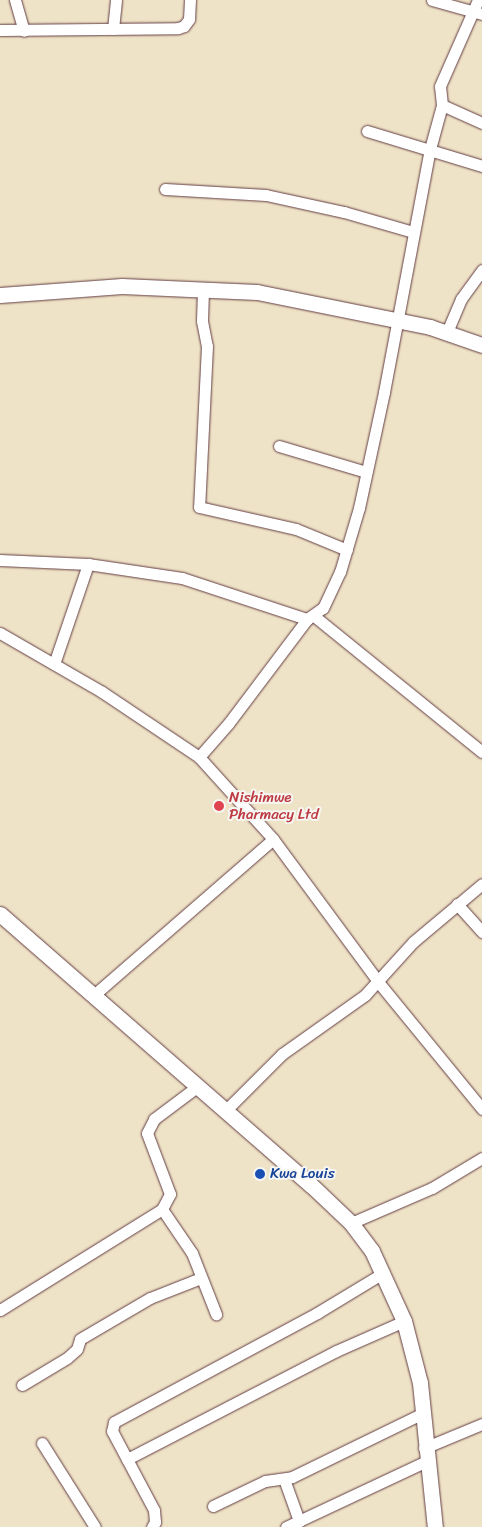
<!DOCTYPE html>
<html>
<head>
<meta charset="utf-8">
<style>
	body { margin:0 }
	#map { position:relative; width:482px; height:1527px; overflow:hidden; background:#efe3c7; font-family:Sriracha,sans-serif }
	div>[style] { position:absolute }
	.roads { filter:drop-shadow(0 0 1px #633c42) drop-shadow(0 0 1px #633c42) }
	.street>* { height:11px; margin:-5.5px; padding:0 5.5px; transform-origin:5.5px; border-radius:5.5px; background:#fff }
	.secondary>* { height:15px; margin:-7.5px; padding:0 7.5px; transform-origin:7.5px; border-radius:7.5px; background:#fff }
	.dots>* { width:14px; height:14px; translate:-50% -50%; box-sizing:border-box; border:2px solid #f6f6f2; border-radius:50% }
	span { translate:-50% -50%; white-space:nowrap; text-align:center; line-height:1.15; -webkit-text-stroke:4px #f6f6f2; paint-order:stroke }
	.health-label { font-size:15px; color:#be3a42 }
	.left { translate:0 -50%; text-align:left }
	.transit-label { font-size:15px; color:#164399 }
</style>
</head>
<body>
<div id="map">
	<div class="roads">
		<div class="street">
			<div style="left:15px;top:0;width:32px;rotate:74deg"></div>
			<div style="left:432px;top:0;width:52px;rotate:15.6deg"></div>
			<div style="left:113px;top:29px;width:29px;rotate:-84deg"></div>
			<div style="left:0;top:30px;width:178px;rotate:-0.6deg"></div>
			<div style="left:178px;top:28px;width:6px;rotate:-18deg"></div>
			<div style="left:184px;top:26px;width:9px;rotate:-54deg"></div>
			<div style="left:189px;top:19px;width:19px;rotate:-87deg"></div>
			<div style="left:442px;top:105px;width:44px;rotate:24.2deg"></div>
			<div style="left:367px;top:131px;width:120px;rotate:16.9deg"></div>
			<div style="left:165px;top:189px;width:101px;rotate:3.4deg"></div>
			<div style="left:266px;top:195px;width:80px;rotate:12.3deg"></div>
			<div style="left:344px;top:212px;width:72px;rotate:16.2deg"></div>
			<div style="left:203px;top:291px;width:30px;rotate:92deg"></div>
			<div style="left:202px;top:321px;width:25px;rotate:79deg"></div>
			<div style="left:207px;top:346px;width:161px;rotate:92.8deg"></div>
			<div style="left:199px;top:507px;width:99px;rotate:12.8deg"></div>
			<div style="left:296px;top:529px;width:55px;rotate:22.4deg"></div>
			<div style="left:447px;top:332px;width:36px;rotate:-67deg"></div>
			<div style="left:461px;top:299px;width:36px;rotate:-54deg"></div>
			<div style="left:279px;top:446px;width:91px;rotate:16.6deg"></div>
			<div style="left:0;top:560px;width:88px;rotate:2.6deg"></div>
			<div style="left:88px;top:564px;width:95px;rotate:8.5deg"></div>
			<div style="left:182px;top:578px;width:132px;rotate:18.2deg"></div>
			<div style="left:314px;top:616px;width:216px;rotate:39deg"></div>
			<div style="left:0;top:633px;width:118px;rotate:30deg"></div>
			<div style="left:102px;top:692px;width:117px;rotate:33.8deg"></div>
			<div style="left:199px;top:757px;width:110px;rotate:47.9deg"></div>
			<div style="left:273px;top:839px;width:179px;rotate:53.6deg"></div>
			<div style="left:379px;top:983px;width:163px;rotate:50.7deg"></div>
			<div style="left:54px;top:664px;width:106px;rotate:-71.2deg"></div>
			<div style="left:199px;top:757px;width:44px;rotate:-48.7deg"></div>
			<div style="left:228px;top:724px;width:131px;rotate:-53deg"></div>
			<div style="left:307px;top:619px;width:19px;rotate:-35deg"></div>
			<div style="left:323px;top:608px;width:40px;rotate:-65deg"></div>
			<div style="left:340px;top:572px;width:67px;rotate:-73.5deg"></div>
			<div style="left:359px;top:508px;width:119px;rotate:-77.8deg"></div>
			<div style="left:384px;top:392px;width:247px;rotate:-79.3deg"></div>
			<div style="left:430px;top:149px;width:46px;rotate:-74.7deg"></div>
			<div style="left:442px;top:105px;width:19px;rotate:-96deg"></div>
			<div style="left:440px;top:86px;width:94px;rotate:-66.2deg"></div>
			<div style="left:457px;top:904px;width:38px;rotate:48deg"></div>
			<div style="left:95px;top:994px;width:236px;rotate:-41deg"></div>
			<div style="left:227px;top:1109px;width:78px;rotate:-45deg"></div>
			<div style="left:282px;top:1054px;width:102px;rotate:-35.4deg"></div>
			<div style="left:365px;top:995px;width:72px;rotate:-47.8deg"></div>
			<div style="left:413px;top:942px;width:90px;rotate:-40deg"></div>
			<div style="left:162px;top:1209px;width:53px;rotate:55.7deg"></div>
			<div style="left:192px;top:1253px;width:66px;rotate:68.5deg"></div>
			<div style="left:351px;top:1223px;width:88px;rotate:-23.4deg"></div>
			<div style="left:432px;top:1188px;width:58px;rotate:-31deg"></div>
			<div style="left:0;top:1310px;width:191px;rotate:-31.9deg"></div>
			<div style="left:162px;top:1209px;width:17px;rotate:-62deg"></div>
			<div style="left:170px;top:1194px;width:65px;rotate:-110.7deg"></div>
			<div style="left:147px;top:1133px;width:16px;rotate:-63deg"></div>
			<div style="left:154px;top:1119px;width:55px;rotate:-36.9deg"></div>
			<div style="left:22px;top:1385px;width:52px;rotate:-31deg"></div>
			<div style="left:67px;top:1358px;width:13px;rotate:-42deg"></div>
			<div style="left:77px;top:1349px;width:10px;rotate:-73deg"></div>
			<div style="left:80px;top:1339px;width:81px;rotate:-30.4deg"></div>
			<div style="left:150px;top:1298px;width:55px;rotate:-21.4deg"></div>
			<div style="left:42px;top:1443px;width:99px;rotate:57.8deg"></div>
			<div style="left:424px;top:1448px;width:63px;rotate:-22.5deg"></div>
			<div style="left:127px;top:1459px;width:235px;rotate:-27.3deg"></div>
			<div style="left:336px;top:1351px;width:74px;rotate:-23.8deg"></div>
			<div style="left:284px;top:1479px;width:45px;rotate:70.3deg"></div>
			<div style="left:213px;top:1506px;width:58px;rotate:-25.7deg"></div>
			<div style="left:265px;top:1481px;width:27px;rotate:-8deg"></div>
			<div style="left:292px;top:1477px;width:144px;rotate:-26deg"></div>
			<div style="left:152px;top:1527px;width:6px;rotate:-59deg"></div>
			<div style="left:155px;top:1522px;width:12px;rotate:-95deg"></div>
			<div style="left:154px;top:1510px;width:89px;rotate:-118deg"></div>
			<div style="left:112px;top:1431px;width:9px;rotate:-77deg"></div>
			<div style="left:114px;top:1422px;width:230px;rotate:-28.2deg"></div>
			<div style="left:317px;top:1313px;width:77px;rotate:-31.2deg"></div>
			<div style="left:286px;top:1527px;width:153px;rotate:-25.1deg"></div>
		</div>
		<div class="secondary">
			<div style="left:0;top:295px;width:122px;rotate:-4.2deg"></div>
			<div style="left:122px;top:286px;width:135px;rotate:2.5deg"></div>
			<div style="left:257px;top:292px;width:177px;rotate:11.4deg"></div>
			<div style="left:430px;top:327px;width:55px;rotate:19.1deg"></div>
			<div style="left:0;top:914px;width:413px;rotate:41.1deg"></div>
			<div style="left:311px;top:1185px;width:55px;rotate:43.5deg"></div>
			<div style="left:351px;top:1223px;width:35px;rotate:53deg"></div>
			<div style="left:372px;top:1251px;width:77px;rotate:65.4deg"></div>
			<div style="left:404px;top:1321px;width:64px;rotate:75.5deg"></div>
			<div style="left:420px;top:1383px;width:145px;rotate:84.1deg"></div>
		</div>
	</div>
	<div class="dots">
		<div style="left:219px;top:806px;background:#e0444e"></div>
		<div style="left:260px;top:1174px;background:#1a4fb4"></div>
	</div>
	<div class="health-label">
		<span class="left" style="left:229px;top:806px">Nishimwe<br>Pharmacy Ltd</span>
	</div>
	<div class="transit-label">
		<span class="left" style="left:270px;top:1174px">Kwa Louis</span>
	</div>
</div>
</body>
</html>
